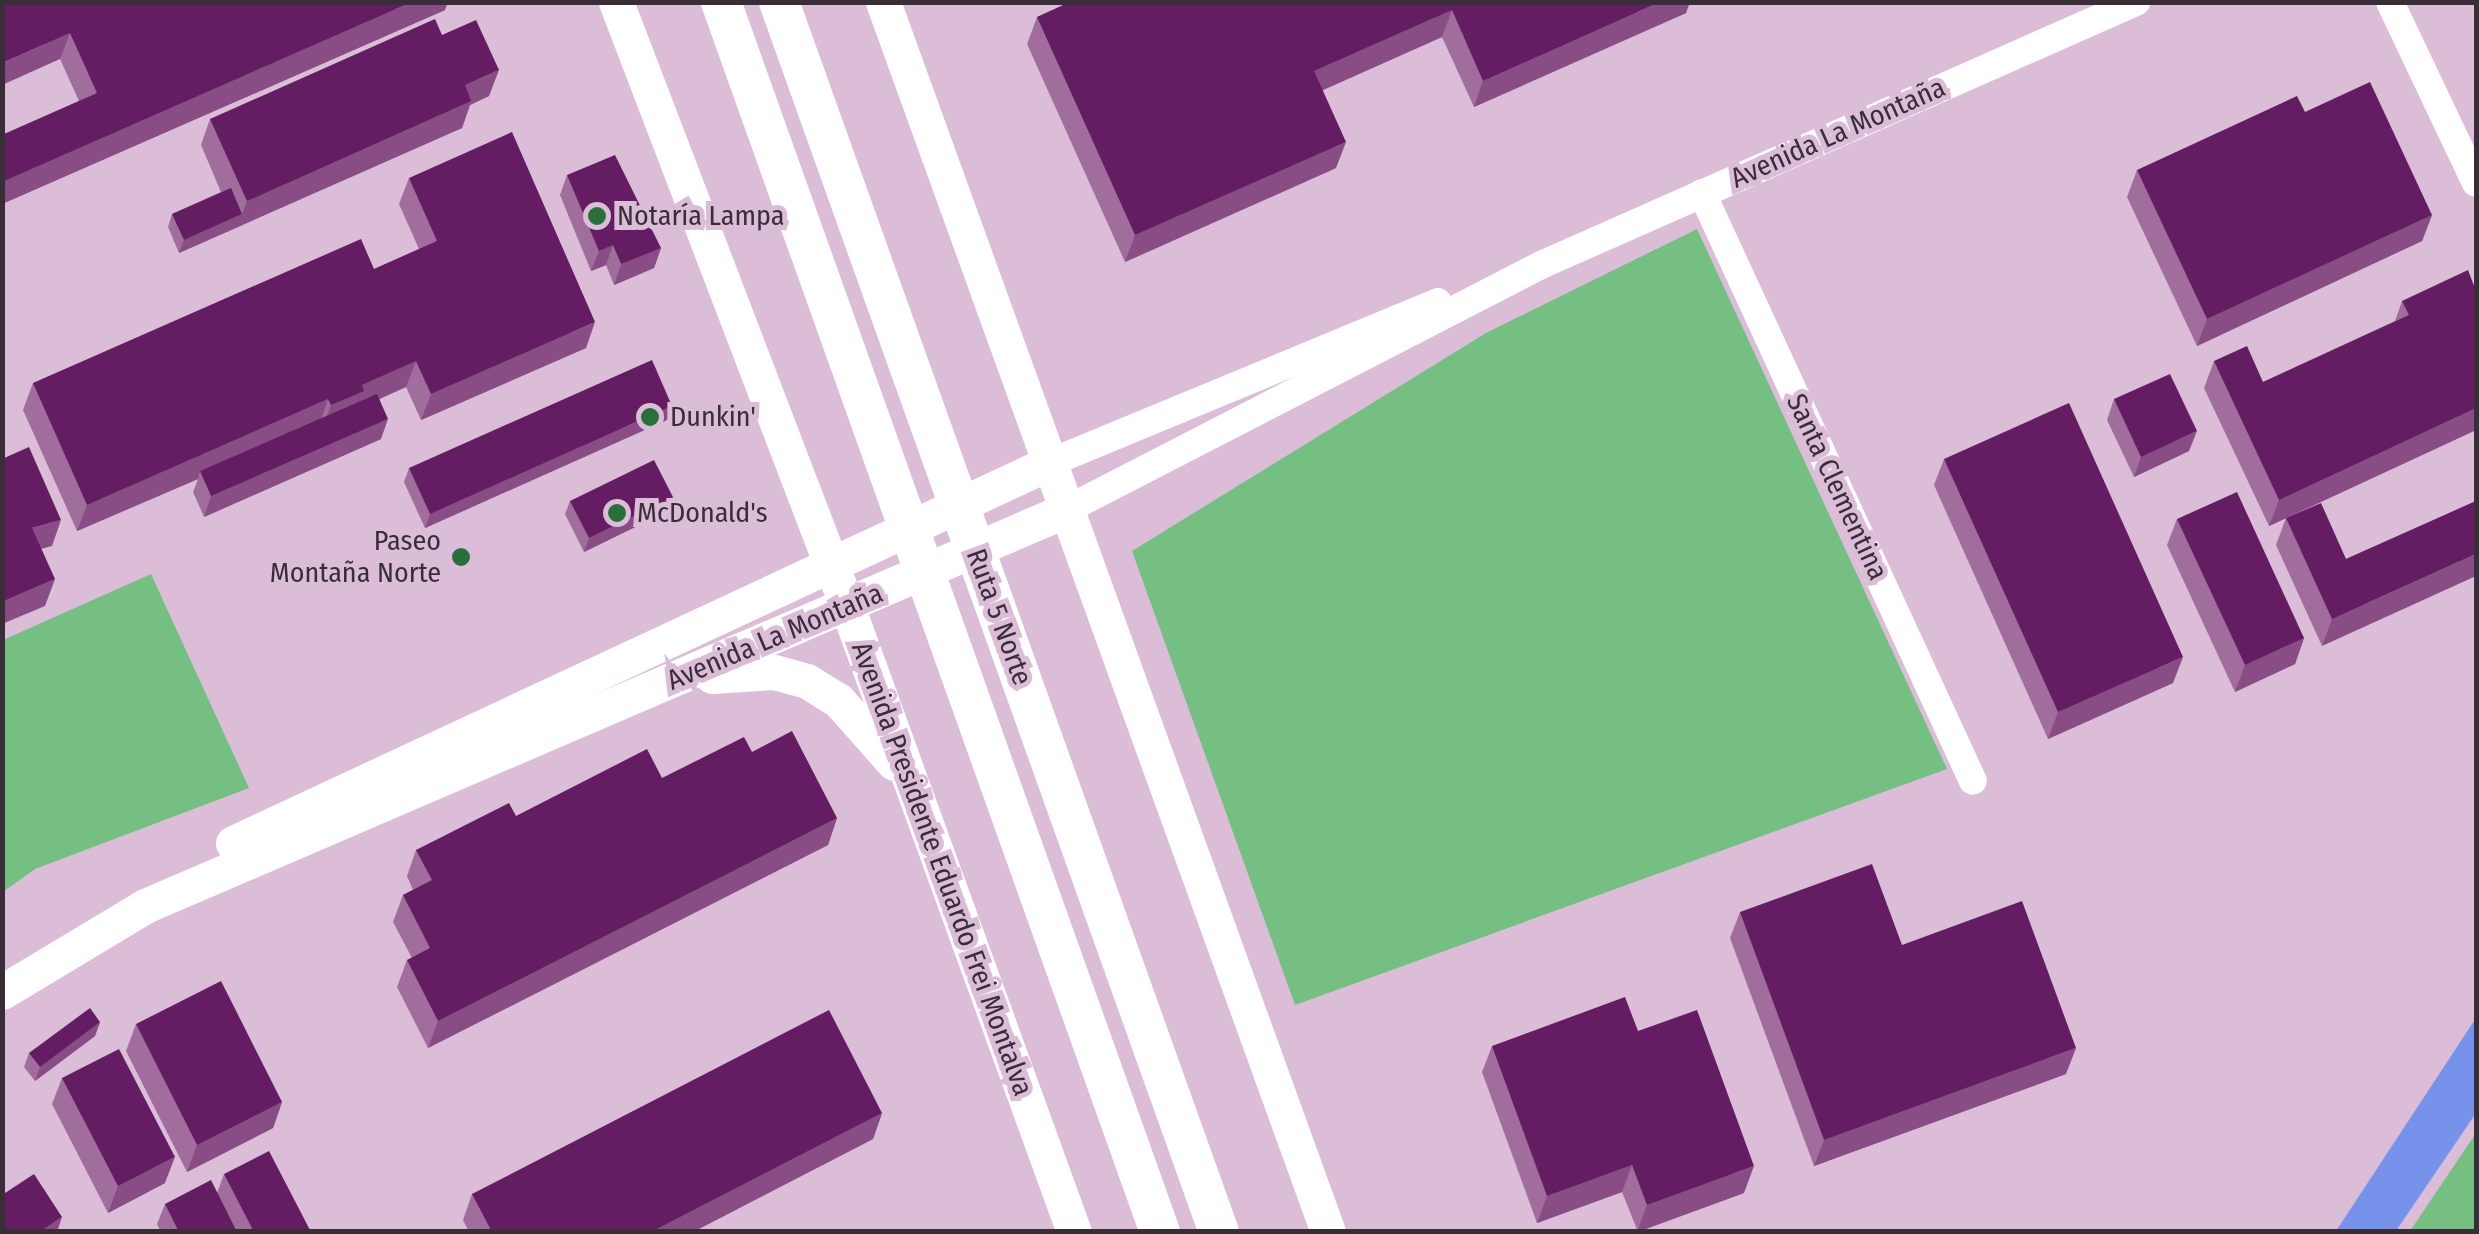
<!DOCTYPE html>
<html>
<head>
<meta charset="utf-8">
<style>
	body { margin:0 }
	#map { position:relative; width:2479px; height:1234px; overflow:hidden; background:#dbbdd8; font-family:"Fira Sans Condensed",sans-serif }
	div>[style] { position:absolute }
	.green>* { inset:0; background:#76bf83 }
	.water>* { inset:0; background:#7692ea }
	.minor>* { height:28px; margin:-14px; padding:0 14px; transform-origin:14px; border-radius:14px; background:#fff }
	.major>* { height:35px; margin:-17.5px; padding:0 17.5px; transform-origin:17.5px; border-radius:17.5px; background:#fff }
	.highway>* { height:40px; margin:-20px; padding:0 20px; transform-origin:20px; border-radius:20px; background:#fff }
	.wall>* { inset:0; background:#a06d9d }
	.shaded-wall>* { inset:0; background:#884d85 }
	.building>* { inset:0; background:#641d62 }
	.dots>* { width:28px; height:28px; translate:-50% -50%; box-sizing:border-box; border:5px solid #dbbdd8; border-radius:50% }
	span { translate:-50% -50%; white-space:nowrap; text-align:center; line-height:1.15; -webkit-text-stroke:10px #dbbdd8; paint-order:stroke }
	.street-label { font-size:28px; color:#392d38 }
	.poi-label { font-size:28px; color:#392d38 }
	.left { translate:0 -50%; text-align:left }
	.right { translate:-100% -50%; text-align:right }
	.frame { position:absolute; inset:0; border:5px solid #392d38; pointer-events:none }
</style>
</head>
<body>
<div id="map">
	<div class="green">
		<div style="clip-path:polygon(1697px 229px,1947px 769px,1295px 1005px,1132px 551px,1486px 333px)"></div>
		<div style="clip-path:polygon(151px 574px,249px 788px,35px 869px,3px 892px,3px 640px)"></div>
		<div style="clip-path:polygon(2476px 1133px,2476px 1231px,2410px 1231px)"></div>
	</div>
	<div class="water">
		<div style="clip-path:polygon(2476px 1018px,2476px 1113px,2396px 1231px,2336px 1231px)"></div>
	</div>
	<div class="minor">
		<div style="left:2390px;top:2px;width:200px;rotate:64.6deg"></div>
		<div style="left:1702px;top:193px;width:647px;rotate:65.26deg"></div>
		<div style="left:1047px;top:464px;width:423px;rotate:-22.5deg"></div>
		<div style="left:1064px;top:511px;width:537px;rotate:-27.28deg"></div>
		<div style="left:1541px;top:265px;width:651px;rotate:-23.85deg"></div>
	</div>
	<div class="major">
		<div style="left:616px;top:2px;width:647px;rotate:69.07deg"></div>
		<div style="left:847px;top:606px;width:666px;rotate:70.07deg"></div>
		<div style="left:883px;top:2px;width:1308px;rotate:70.11deg"></div>
		<div style="left:712px;top:676px;width:62px;rotate:-3.7deg"></div>
		<div style="left:774px;top:672px;width:34px;rotate:15deg"></div>
		<div style="left:807px;top:681px;width:36px;rotate:32deg"></div>
		<div style="left:838px;top:700px;width:84px;rotate:48.4deg"></div>
		<div style="left:233px;top:843px;width:898px;rotate:-24.97deg"></div>
		<div style="left:2px;top:992px;width:167px;rotate:-31deg"></div>
		<div style="left:145px;top:906px;width:1000px;rotate:-23.26deg"></div>
	</div>
	<div class="highway">
		<div style="left:721px;top:2px;width:1306px;rotate:70.36deg"></div>
		<div style="left:779px;top:2px;width:1306px;rotate:70.32deg"></div>
	</div>
	<div class="wall">
		<div style="clip-path:polygon(2px 2px,445px 10px,2px 204px,2px 135px,79px 101px,60px 59px)"></div>
		<div style="clip-path:polygon(1070px 2px,1686px 13px,1474px 107px,1442px 37px,1323px 90px,1336px 168px,1125px 262px,1027px 44px,1037px 17px)"></div>
		<div style="clip-path:polygon(442px 35px,489px 96px,470px 105px,462px 128px,179px 253px,168px 227px,172px 214px,221px 192px,201px 145px,210px 119px)"></div>
		<div style="clip-path:polygon(2305px 112px,2432px 215px,2422px 241px,2197px 346px,2127px 197px,2137px 170px)"></div>
		<div style="clip-path:polygon(567px 175px,661px 248px,654px 268px,614px 285px,606px 265px,591px 271px,560px 195px)"></div>
		<div style="clip-path:polygon(409px 178px,586px 348px,421px 420px,406px 387px,380px 399px,381px 439px,204px 517px,193px 492px,198px 479px,77px 531px,23px 410px,33px 383px,374px 269px,419px 249px,399px 204px)"></div>
		<div style="clip-path:polygon(2476px 291px,2476px 430px,2269px 526px,2204px 388px,2214px 361px,2263px 382px,2395px 321px,2402px 301px)"></div>
		<div style="clip-path:polygon(2114px 399px,2189px 451px,2134px 477px,2107px 420px)"></div>
		<div style="clip-path:polygon(667px 420px,425px 528px,404px 482px,409px 468px)"></div>
		<div style="clip-path:polygon(1944px 459px,2173px 683px,2048px 739px,1934px 485px)"></div>
		<div style="clip-path:polygon(673px 497px,668px 511px,584px 552px,565px 514px,570px 501px)"></div>
		<div style="clip-path:polygon(2476px 501px,2322px 646px,2276px 545px,2286px 518px,2346px 559px)"></div>
		<div style="clip-path:polygon(2177px 519px,2304px 638px,2295px 664px,2235px 692px,2167px 545px)"></div>
		<div style="clip-path:polygon(752px 752px,837px 818px,828px 845px,428px 1048px,397px 987px,407px 960px,412px 958px,393px 922px,403px 895px,413px 890px,407px 876px,416px 850px,516px 816px,662px 778px)"></div>
		<div style="clip-path:polygon(1740px 912px,1902px 945px,2066px 1074px,1814px 1166px,1730px 938px)"></div>
		<div style="clip-path:polygon(100px 1022px,95px 1036px,35px 1081px,24px 1067px,29px 1053px)"></div>
		<div style="clip-path:polygon(136px 1024px,282px 1102px,273px 1128px,187px 1172px,126px 1051px)"></div>
		<div style="clip-path:polygon(1638px 1031px,1744px 1193px,1638px 1232px,1622px 1192px,1537px 1223px,1482px 1072px,1492px 1046px)"></div>
		<div style="clip-path:polygon(62px 1078px,165px 1183px,108px 1213px,52px 1104px)"></div>
		<div style="clip-path:polygon(882px 1113px,873px 1139px,693px 1232px,469px 1232px,463px 1220px,472px 1194px)"></div>
		<div style="clip-path:polygon(224px 1174px,311px 1232px,161px 1232px,157px 1224px,165px 1204px,217px 1193px)"></div>
	</div>
	<div class="shaded-wall">
		<div style="clip-path:polygon(412px 2px,448px 2px,445px 10px,2px 204px,2px 182px)"></div>
		<div style="clip-path:polygon(1660px 2px,1690px 2px,1686px 13px,1474px 107px,1483px 81px)"></div>
		<div style="clip-path:polygon(1452px 10px,1442px 37px,1305px 98px,1314px 71px)"></div>
		<div style="clip-path:polygon(70px 33px,60px 59px,2px 85px,2px 63px)"></div>
		<div style="clip-path:polygon(499px 70px,489px 96px,470px 105px,462px 128px,179px 253px,184px 240px,242px 214px,247px 201px,465px 85px)"></div>
		<div style="clip-path:polygon(1346px 142px,1336px 168px,1125px 262px,1135px 235px)"></div>
		<div style="clip-path:polygon(2432px 215px,2422px 241px,2197px 346px,2207px 319px)"></div>
		<div style="clip-path:polygon(613px 245px,606px 265px,591px 271px,599px 251px)"></div>
		<div style="clip-path:polygon(661px 248px,654px 268px,614px 285px,621px 264px)"></div>
		<div style="clip-path:polygon(595px 322px,586px 348px,421px 420px,431px 394px)"></div>
		<div style="clip-path:polygon(416px 361px,406px 387px,358px 408px,321px 432px,331px 405px,362px 385px)"></div>
		<div style="clip-path:polygon(328px 399px,319px 426px,200px 471px,198px 479px,77px 531px,87px 505px)"></div>
		<div style="clip-path:polygon(672px 406px,667px 420px,425px 528px,430px 514px)"></div>
		<div style="clip-path:polygon(2476px 408px,2476px 430px,2269px 526px,2279px 500px)"></div>
		<div style="clip-path:polygon(388px 419px,381px 439px,204px 517px,211px 496px)"></div>
		<div style="clip-path:polygon(2197px 431px,2189px 451px,2134px 477px,2141px 457px)"></div>
		<div style="clip-path:polygon(673px 497px,668px 511px,584px 552px,589px 538px)"></div>
		<div style="clip-path:polygon(61px 520px,52px 546px,23px 554px,32px 528px)"></div>
		<div style="clip-path:polygon(2476px 554px,2476px 576px,2322px 646px,2332px 619px)"></div>
		<div style="clip-path:polygon(55px 579px,45px 606px,2px 624px,2px 602px)"></div>
		<div style="clip-path:polygon(2304px 638px,2295px 664px,2235px 692px,2245px 665px)"></div>
		<div style="clip-path:polygon(2183px 657px,2173px 683px,2048px 739px,2058px 712px)"></div>
		<div style="clip-path:polygon(837px 818px,828px 845px,428px 1048px,438px 1021px)"></div>
		<div style="clip-path:polygon(100px 1022px,95px 1036px,35px 1081px,40px 1067px)"></div>
		<div style="clip-path:polygon(2076px 1048px,2066px 1074px,1814px 1166px,1824px 1140px)"></div>
		<div style="clip-path:polygon(282px 1102px,273px 1128px,187px 1172px,197px 1145px)"></div>
		<div style="clip-path:polygon(882px 1113px,873px 1139px,693px 1232px,651px 1232px)"></div>
		<div style="clip-path:polygon(175px 1157px,165px 1183px,108px 1213px,118px 1186px)"></div>
		<div style="clip-path:polygon(1632px 1165px,1622px 1192px,1537px 1223px,1547px 1196px)"></div>
		<div style="clip-path:polygon(1754px 1166px,1744px 1193px,1637px 1232px,1647px 1205px)"></div>
		<div style="clip-path:polygon(62px 1217px,57px 1232px,40px 1232px)"></div>
	</div>
	<div class="building">
		<div style="clip-path:polygon(2px 2px,412px 2px,2px 182px,2px 135px,97px 93px,70px 33px,2px 63px)"></div>
		<div style="clip-path:polygon(1070px 2px,1660px 2px,1483px 81px,1452px 10px,1314px 71px,1346px 142px,1135px 235px,1037px 17px)"></div>
		<div style="clip-path:polygon(435px 19px,442px 35px,476px 20px,499px 70px,465px 85px,471px 101px,247px 201px,210px 119px)"></div>
		<div style="clip-path:polygon(2370px 82px,2432px 215px,2207px 319px,2137px 170px,2297px 96px,2305px 112px)"></div>
		<div style="clip-path:polygon(512px 132px,595px 322px,431px 394px,416px 361px,362px 385px,364px 391px,331px 405px,328px 399px,87px 505px,33px 383px,361px 239px,374px 269px,437px 241px,409px 178px)"></div>
		<div style="clip-path:polygon(615px 155px,661px 248px,621px 264px,613px 245px,599px 251px,567px 175px)"></div>
		<div style="clip-path:polygon(231px 188px,242px 214px,184px 240px,172px 214px)"></div>
		<div style="clip-path:polygon(2468px 270px,2476px 291px,2476px 408px,2279px 500px,2214px 361px,2247px 346px,2263px 382px,2409px 315px,2402px 301px)"></div>
		<div style="clip-path:polygon(652px 360px,672px 406px,430px 514px,409px 468px)"></div>
		<div style="clip-path:polygon(2170px 374px,2197px 431px,2141px 457px,2114px 399px)"></div>
		<div style="clip-path:polygon(377px 394px,388px 419px,211px 496px,200px 471px)"></div>
		<div style="clip-path:polygon(2069px 403px,2183px 657px,2058px 712px,1944px 459px)"></div>
		<div style="clip-path:polygon(29px 447px,61px 520px,32px 528px,55px 579px,2px 602px,2px 459px)"></div>
		<div style="clip-path:polygon(654px 460px,673px 497px,589px 538px,570px 501px)"></div>
		<div style="clip-path:polygon(2237px 492px,2304px 638px,2245px 665px,2177px 519px)"></div>
		<div style="clip-path:polygon(2476px 501px,2476px 554px,2332px 619px,2286px 518px,2321px 503px,2346px 559px)"></div>
		<div style="clip-path:polygon(792px 731px,837px 818px,438px 1021px,407px 960px,430px 948px,403px 895px,432px 880px,416px 850px,509px 803px,516px 816px,647px 749px,662px 778px,744px 737px,752px 752px)"></div>
		<div style="clip-path:polygon(1872px 864px,1902px 945px,2022px 901px,2076px 1048px,1824px 1140px,1740px 912px)"></div>
		<div style="clip-path:polygon(221px 981px,282px 1102px,197px 1145px,136px 1024px)"></div>
		<div style="clip-path:polygon(1625px 997px,1638px 1031px,1697px 1010px,1754px 1166px,1647px 1205px,1632px 1165px,1547px 1196px,1492px 1046px)"></div>
		<div style="clip-path:polygon(90px 1008px,100px 1022px,40px 1067px,29px 1053px)"></div>
		<div style="clip-path:polygon(829px 1010px,882px 1113px,651px 1232px,492px 1232px,472px 1194px)"></div>
		<div style="clip-path:polygon(119px 1049px,175px 1157px,118px 1186px,62px 1078px)"></div>
		<div style="clip-path:polygon(269px 1151px,311px 1232px,254px 1232px,224px 1174px)"></div>
		<div style="clip-path:polygon(34px 1174px,62px 1217px,40px 1232px,2px 1232px,2px 1195px)"></div>
		<div style="clip-path:polygon(211px 1180px,237px 1232px,179px 1232px,165px 1204px)"></div>
	</div>
	<div class="dots">
		<div style="left:597px;top:216px;background:#296f3b"></div>
		<div style="left:650px;top:417px;background:#296f3b"></div>
		<div style="left:617px;top:513px;background:#296f3b"></div>
		<div style="left:461px;top:557px;background:#296f3b"></div>
	</div>
	<div class="street-label">
		<span style="left:1838px;top:133px;rotate:-24deg">Avenida La Montaña</span>
		<span style="left:1837px;top:487px;rotate:65deg">Santa Clementina</span>
		<span style="left:999px;top:617px;rotate:70deg">Ruta 5 Norte</span>
		<span style="left:775px;top:637px;rotate:-23deg">Avenida La Montaña</span>
		<span style="left:942px;top:869px;rotate:70deg">Avenida Presidente Eduardo Frei Montalva</span>
	</div>
	<div class="poi-label">
		<span class="left" style="left:617px;top:216px">Notaría Lampa</span>
		<span class="left" style="left:670px;top:417px">Dunkin'</span>
		<span class="left" style="left:637px;top:513px">McDonald's</span>
		<span class="right" style="left:441px;top:557px">Paseo<br>Montaña Norte</span>
	</div>
	<div class="frame"></div>
</div>
</body>
</html>
